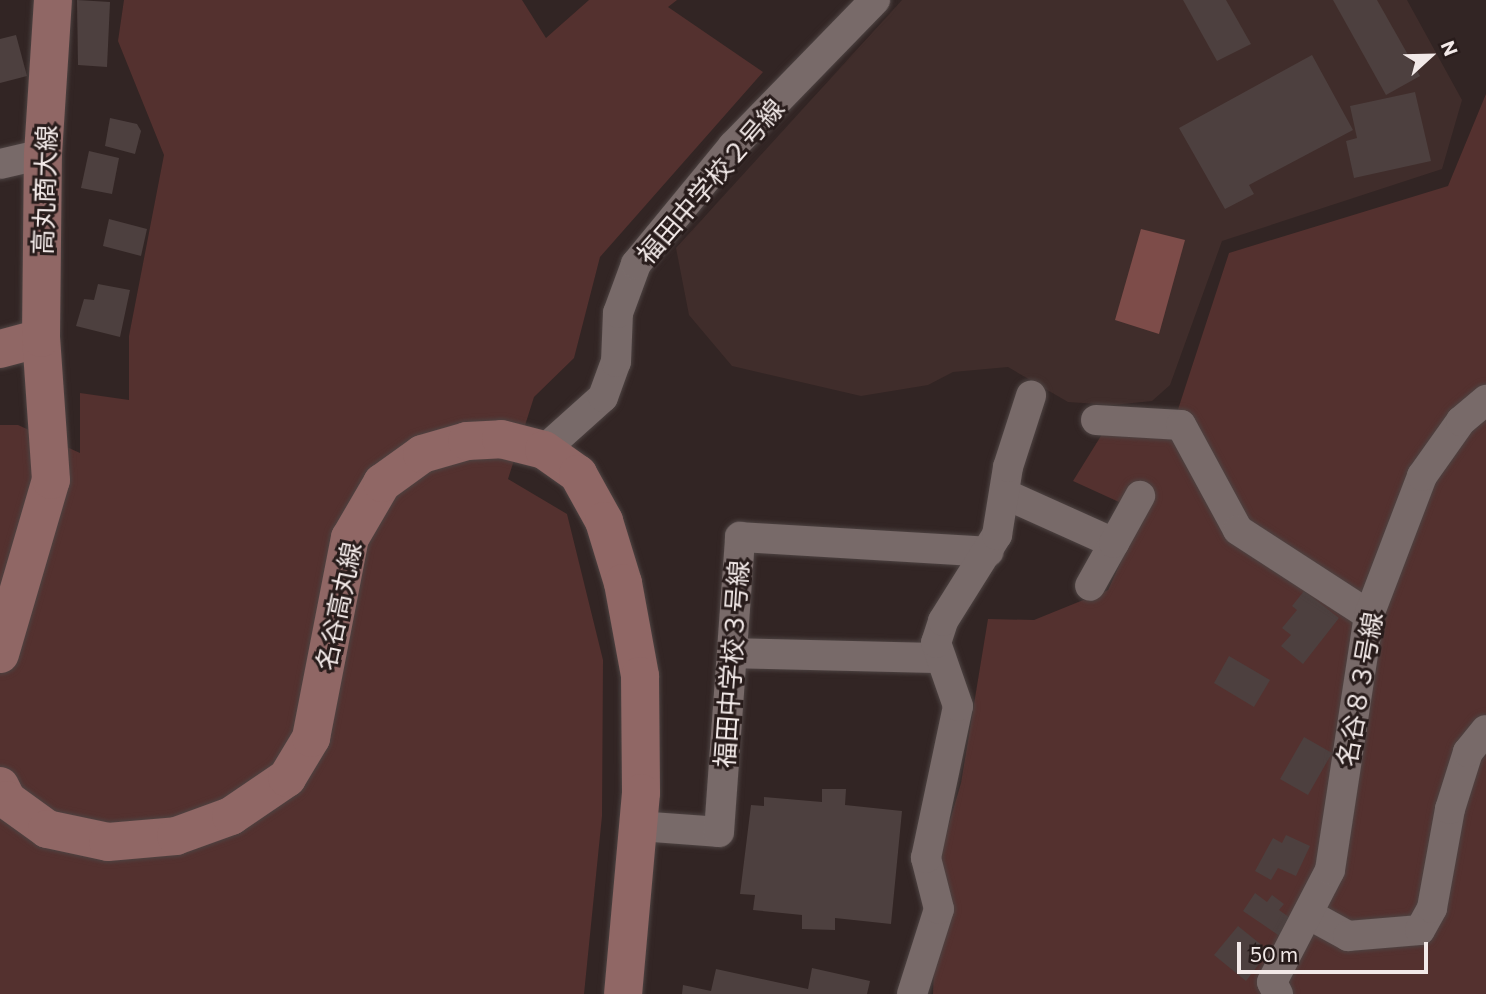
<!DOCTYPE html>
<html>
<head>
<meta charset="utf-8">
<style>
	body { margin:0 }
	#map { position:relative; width:1486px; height:994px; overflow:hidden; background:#322524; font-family:Commissioner,"Noto Sans JP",sans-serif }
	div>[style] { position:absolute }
	.built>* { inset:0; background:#402d2b }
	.green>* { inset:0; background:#54312f }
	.water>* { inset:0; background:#7d4c49 }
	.building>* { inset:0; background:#4d403f }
	.roads { filter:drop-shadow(0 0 2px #4d4342) drop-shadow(0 0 2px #4d4342) }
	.street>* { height:30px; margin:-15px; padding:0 15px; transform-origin:15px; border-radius:15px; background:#786a69 }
	.secondary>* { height:38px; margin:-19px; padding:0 19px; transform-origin:19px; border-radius:19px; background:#906765 }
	span { translate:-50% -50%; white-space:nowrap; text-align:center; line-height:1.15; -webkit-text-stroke:6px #281c1b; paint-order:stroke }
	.street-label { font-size:26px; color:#f2e9e8 }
	.north { position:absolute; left:1395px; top:21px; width:70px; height:70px; -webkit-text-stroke:5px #281c1b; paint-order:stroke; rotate:68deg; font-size:19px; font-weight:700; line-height:28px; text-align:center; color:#f2e9e8 }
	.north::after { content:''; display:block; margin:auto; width:24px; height:32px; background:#f2e9e8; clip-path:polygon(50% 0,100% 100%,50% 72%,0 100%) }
	.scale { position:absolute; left:1237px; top:942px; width:191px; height:32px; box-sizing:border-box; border:4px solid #f2e9e8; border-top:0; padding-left:9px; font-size:21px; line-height:24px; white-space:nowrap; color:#f2e9e8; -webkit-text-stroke:5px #281c1b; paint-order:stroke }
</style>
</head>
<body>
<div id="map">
	<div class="built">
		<div style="clip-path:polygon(902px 0,1407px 0,1462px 100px,1442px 169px,1222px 241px,1170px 385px,1152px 401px,1113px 405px,1068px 402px,1008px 367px,953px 372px,928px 385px,861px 396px,732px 366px,689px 315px,676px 248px)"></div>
	</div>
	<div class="green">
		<div style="clip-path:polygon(124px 0,522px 0,546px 38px,589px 0,677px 0,668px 7px,763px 72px,600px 257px,574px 358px,534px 397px,508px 479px,567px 514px,603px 660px,602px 816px,584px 994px,0 994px,0 425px,18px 425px,80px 453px,80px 393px,129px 400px,129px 336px,164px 155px,118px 41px)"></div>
		<div style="clip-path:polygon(1486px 94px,1486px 994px,933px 994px,937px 864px,961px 783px,988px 619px,1034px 620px,1108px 590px,1143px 513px,1073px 481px,1104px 431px,1169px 437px,1229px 253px,1448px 186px)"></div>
	</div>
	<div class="water">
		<div style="clip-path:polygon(1141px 229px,1185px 240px,1159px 334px,1115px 320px)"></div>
	</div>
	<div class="building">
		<div style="clip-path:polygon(77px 0,110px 2px,107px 67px,78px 65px)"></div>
		<div style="clip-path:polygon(1183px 0,1226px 0,1251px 44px,1217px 61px)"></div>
		<div style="clip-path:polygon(1333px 0,1377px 0,1420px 76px,1386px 95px)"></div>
		<div style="clip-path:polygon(16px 35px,27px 76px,0 83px,0 39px)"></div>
		<div style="clip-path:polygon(1312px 55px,1353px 130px,1249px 185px,1254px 194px,1225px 209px,1179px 128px)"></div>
		<div style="clip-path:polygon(1415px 92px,1431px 161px,1354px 178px,1346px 141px,1357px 138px,1350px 106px)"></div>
		<div style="clip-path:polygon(110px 118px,137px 124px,141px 131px,135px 154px,105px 146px)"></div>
		<div style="clip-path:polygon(89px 151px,119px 158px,112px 194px,81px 188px)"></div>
		<div style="clip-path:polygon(109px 219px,147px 229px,141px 256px,103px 246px)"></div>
		<div style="clip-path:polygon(98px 284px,130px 290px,120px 337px,76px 326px,84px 299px,94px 300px)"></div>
		<div style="clip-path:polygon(1304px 591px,1339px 618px,1303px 664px,1281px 646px,1291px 635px,1282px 628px,1297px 610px,1292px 606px)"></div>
		<div style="clip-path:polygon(1229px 656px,1270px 680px,1254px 707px,1214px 683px)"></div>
		<div style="clip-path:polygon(1304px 737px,1332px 753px,1308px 795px,1280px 779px)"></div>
		<div style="clip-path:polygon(822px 789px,846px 789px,845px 805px,902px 811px,891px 924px,835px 918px,835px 930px,802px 929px,802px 915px,753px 910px,755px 895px,740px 894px,751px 805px,764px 806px,764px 797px,822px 802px)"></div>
		<div style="clip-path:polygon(1286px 835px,1310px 846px,1296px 876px,1278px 868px,1271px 880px,1255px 871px,1273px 838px,1282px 843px)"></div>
		<div style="clip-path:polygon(1255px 893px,1267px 902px,1272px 895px,1284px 904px,1279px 910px,1293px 920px,1281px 937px,1243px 911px)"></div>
		<div style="clip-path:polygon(1238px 926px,1269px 951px,1246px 981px,1214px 955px)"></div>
		<div style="clip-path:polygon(812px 968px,870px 981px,867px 994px,682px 994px,683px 985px,711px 991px,716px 969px,808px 989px)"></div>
	</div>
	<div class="roads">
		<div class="street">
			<div style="left:0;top:164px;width:44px;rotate:-13.1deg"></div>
			<div style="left:1096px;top:420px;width:85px;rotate:3.4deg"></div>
			<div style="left:1181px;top:425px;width:119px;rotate:61.5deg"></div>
			<div style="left:1238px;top:530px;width:156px;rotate:33deg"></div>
			<div style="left:544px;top:450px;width:79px;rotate:-41.9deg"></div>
			<div style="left:603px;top:397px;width:37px;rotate:-70deg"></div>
			<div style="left:616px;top:362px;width:49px;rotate:-87.7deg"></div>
			<div style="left:618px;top:313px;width:52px;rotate:-69.8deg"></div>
			<div style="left:636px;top:264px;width:153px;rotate:-50.6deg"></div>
			<div style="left:733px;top:146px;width:204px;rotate:-45.8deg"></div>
			<div style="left:1007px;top:495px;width:117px;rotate:24.2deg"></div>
			<div style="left:1114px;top:543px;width:49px;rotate:119.2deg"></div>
			<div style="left:1114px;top:543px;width:54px;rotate:-61deg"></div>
			<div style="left:732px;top:653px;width:209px;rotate:1.4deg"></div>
			<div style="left:638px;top:826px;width:81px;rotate:4.2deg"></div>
			<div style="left:719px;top:832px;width:296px;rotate:-85.9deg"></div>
			<div style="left:740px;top:537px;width:249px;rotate:3.4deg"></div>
			<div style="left:1308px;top:914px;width:46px;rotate:28.8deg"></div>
			<div style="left:1348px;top:936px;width:72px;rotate:-4.8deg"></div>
			<div style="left:1420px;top:930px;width:25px;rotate:-61deg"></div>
			<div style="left:1432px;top:908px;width:101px;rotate:-79.7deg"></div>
			<div style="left:1450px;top:809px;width:60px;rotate:-72.5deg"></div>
			<div style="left:1468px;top:752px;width:28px;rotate:-51deg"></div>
			<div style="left:912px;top:994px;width:89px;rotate:-72.4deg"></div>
			<div style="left:939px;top:909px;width:53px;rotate:-104.3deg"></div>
			<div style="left:926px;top:858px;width:155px;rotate:-78.1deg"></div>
			<div style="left:958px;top:706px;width:67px;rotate:-109.2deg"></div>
			<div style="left:936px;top:643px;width:23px;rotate:-72deg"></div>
			<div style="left:943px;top:621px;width:102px;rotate:-57.9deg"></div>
			<div style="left:997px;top:535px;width:69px;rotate:-80.8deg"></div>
			<div style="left:1008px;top:467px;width:75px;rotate:-72.1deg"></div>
			<div style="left:1278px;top:994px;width:13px;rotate:-117deg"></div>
			<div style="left:1272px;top:982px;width:126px;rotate:-62.6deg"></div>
			<div style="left:1330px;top:870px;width:258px;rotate:-81.3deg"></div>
			<div style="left:1369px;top:615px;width:149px;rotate:-69.1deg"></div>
			<div style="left:1422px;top:476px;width:67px;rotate:-54.7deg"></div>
			<div style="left:1461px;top:421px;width:33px;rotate:-40deg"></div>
		</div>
		<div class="secondary">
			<div style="left:0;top:349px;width:42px;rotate:-15deg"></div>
			<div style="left:0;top:654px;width:181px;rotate:-73.7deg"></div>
			<div style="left:51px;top:480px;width:142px;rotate:-94deg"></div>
			<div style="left:41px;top:338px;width:184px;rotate:-89.4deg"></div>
			<div style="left:43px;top:154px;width:154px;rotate:-86.3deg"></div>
			<div style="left:0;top:786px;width:16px;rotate:63deg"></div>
			<div style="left:7px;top:800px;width:49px;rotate:35.9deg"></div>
			<div style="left:47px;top:829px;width:62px;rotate:12deg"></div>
			<div style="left:108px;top:842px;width:68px;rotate:-5deg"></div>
			<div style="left:176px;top:836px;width:59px;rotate:-20deg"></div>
			<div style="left:231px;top:816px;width:68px;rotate:-34.2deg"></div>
			<div style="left:287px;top:778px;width:47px;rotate:-59deg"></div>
			<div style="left:311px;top:738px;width:204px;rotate:-79deg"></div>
			<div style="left:350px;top:538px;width:64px;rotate:-59.8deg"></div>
			<div style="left:382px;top:483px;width:49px;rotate:-35.9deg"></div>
			<div style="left:422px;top:454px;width:47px;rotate:-16.1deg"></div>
			<div style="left:467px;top:441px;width:34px;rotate:-3deg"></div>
			<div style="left:501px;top:439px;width:44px;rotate:14.3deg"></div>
			<div style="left:544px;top:450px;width:42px;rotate:35.2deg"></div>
			<div style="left:578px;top:474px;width:54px;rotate:61deg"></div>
			<div style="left:604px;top:521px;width:65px;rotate:73deg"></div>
			<div style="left:623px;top:583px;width:95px;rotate:79.6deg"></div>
			<div style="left:640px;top:676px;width:117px;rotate:89.5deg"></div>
			<div style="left:641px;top:793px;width:202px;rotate:95.1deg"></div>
		</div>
	</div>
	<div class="street-label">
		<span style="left:710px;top:181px;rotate:-49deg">福田中学校２号線</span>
		<span style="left:44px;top:190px;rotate:-88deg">高丸商大線</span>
		<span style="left:338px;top:606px;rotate:-78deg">名谷高丸線</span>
		<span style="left:731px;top:664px;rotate:-86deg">福田中学校３号線</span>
		<span style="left:1359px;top:689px;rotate:-80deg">名谷８３号線</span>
	</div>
	<div class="north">N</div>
	<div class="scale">50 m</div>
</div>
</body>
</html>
